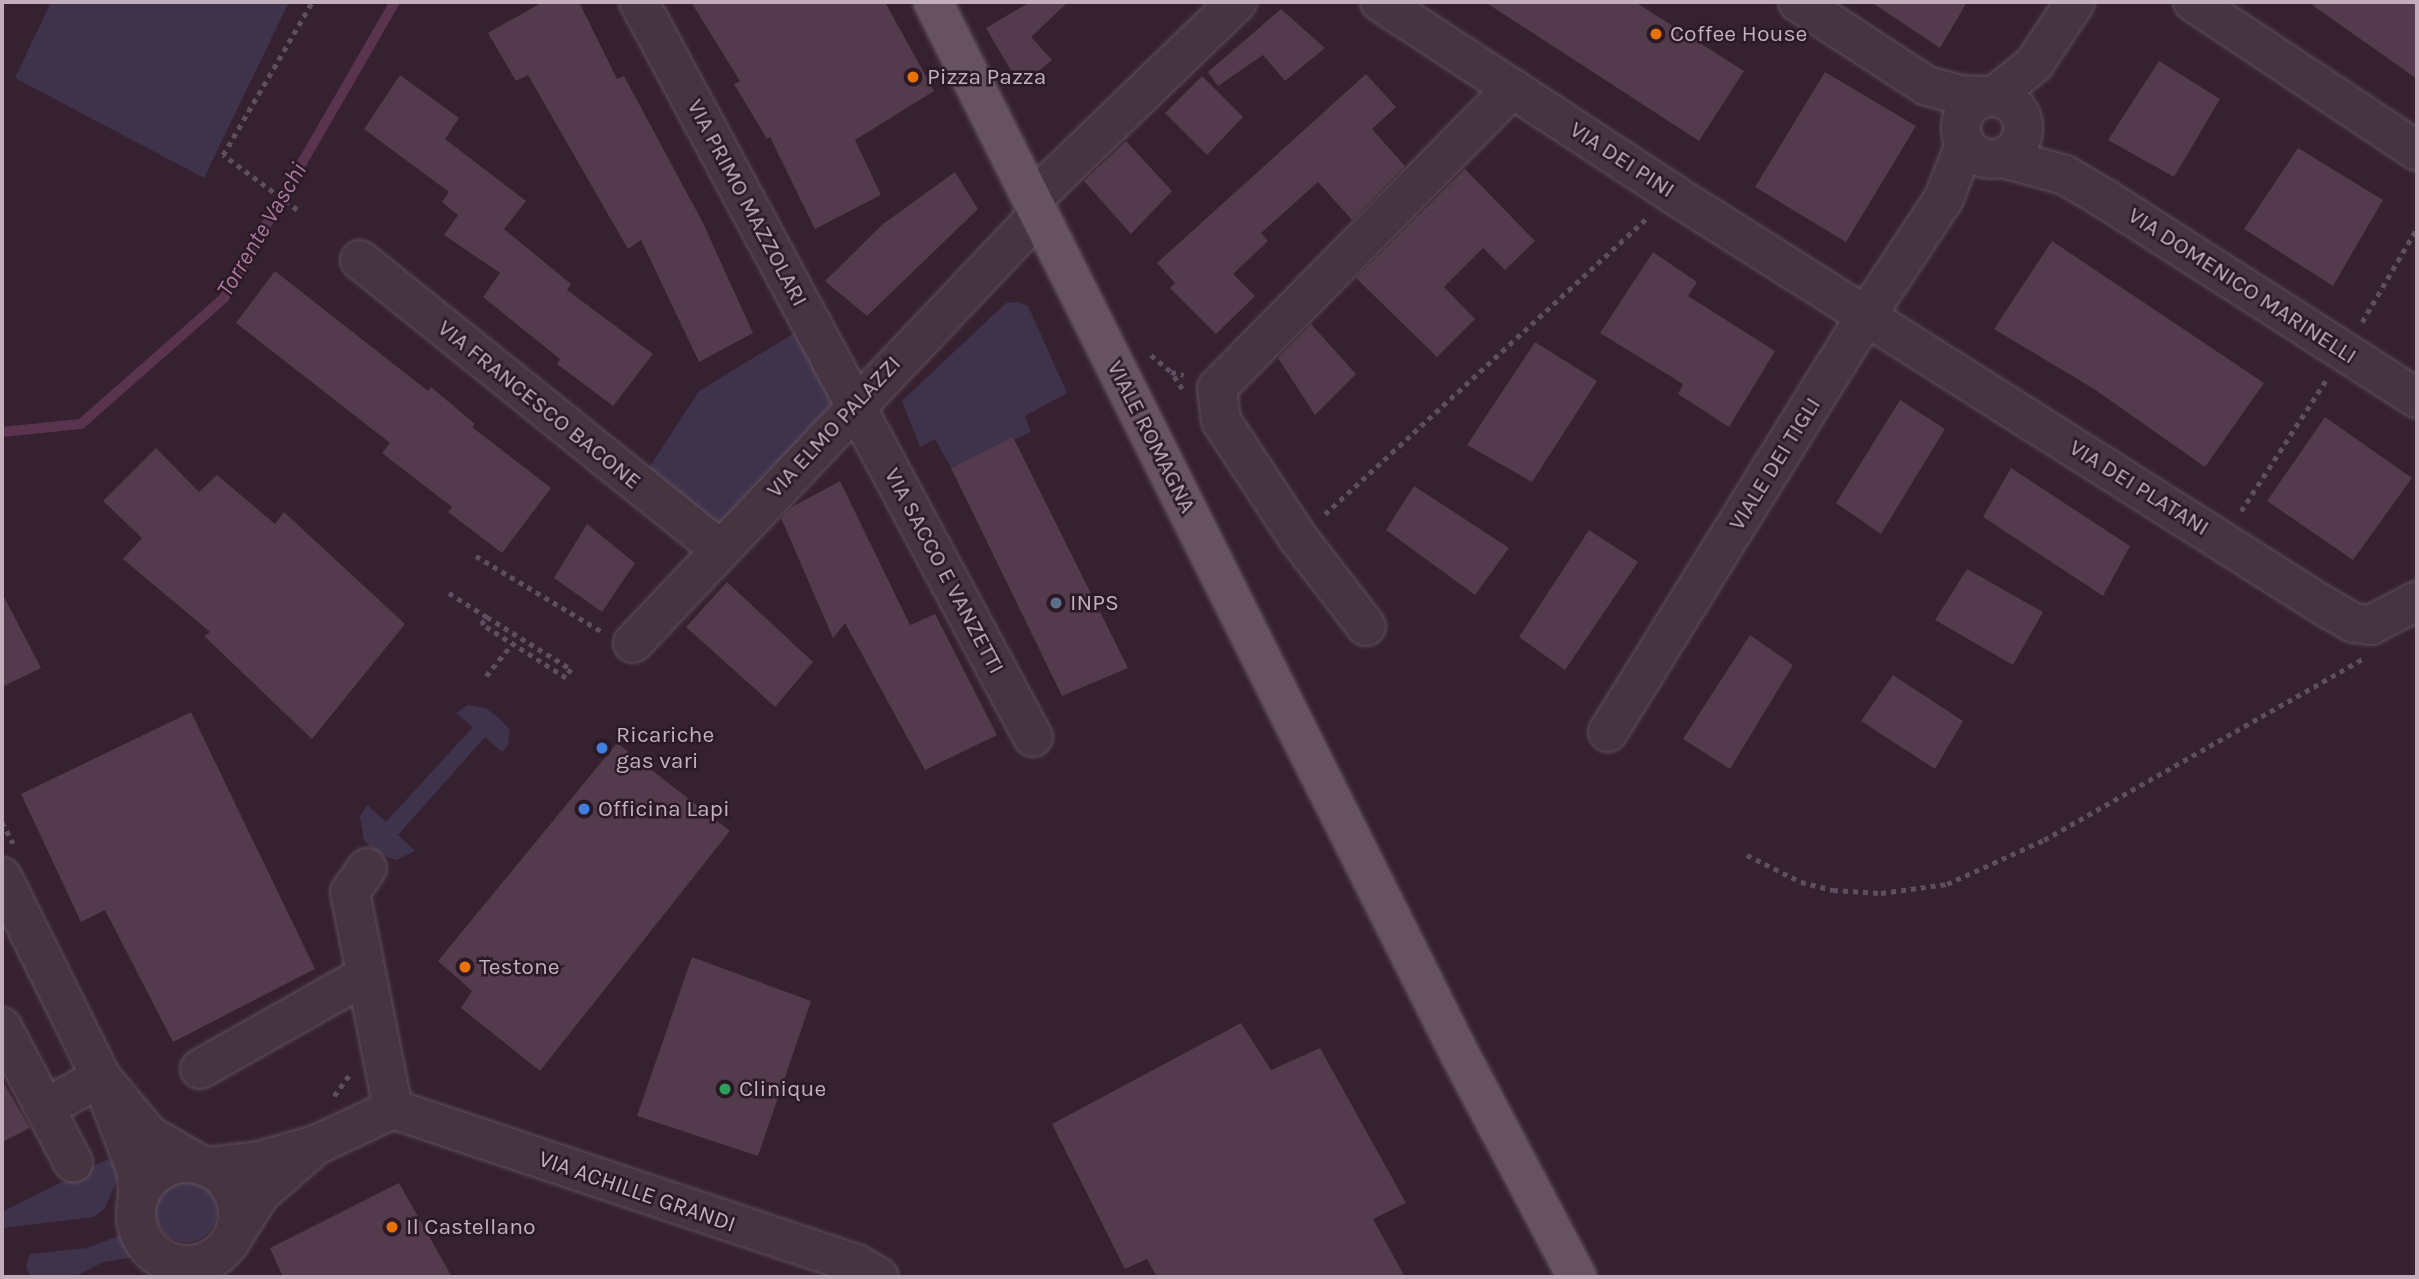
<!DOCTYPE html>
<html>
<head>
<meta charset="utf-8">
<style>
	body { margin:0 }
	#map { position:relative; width:2419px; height:1279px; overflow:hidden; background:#362130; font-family:Karla,sans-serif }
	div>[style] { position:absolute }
	.green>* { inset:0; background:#3f334b }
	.round { border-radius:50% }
	.stream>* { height:10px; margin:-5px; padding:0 5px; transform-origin:5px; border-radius:5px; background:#5a344f }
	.building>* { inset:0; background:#533a4c }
	.path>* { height:4.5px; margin-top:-2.25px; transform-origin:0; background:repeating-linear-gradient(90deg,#5e4e60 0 5px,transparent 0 10px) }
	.roads { filter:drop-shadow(0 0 2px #614f5c) drop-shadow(0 0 2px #614f5c) }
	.minor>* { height:38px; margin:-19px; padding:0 19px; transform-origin:19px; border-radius:19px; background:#463441 }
	.minor>.ring { margin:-19px; padding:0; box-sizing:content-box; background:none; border:38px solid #463441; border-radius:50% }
	.major>* { height:38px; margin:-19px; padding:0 19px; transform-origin:19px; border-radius:19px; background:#665261 }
	.dots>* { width:19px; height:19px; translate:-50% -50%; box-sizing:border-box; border:4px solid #2b1a26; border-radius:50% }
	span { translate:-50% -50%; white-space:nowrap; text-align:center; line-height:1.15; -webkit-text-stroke:5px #2b1a26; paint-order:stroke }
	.poi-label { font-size:23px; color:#c3afbc }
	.left { translate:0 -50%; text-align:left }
	.street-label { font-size:23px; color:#c3afbc }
	.water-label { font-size:24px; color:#aa789c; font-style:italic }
	.frame { position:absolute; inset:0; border:4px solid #c3afbc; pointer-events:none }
</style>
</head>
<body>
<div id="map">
	<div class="green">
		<div style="clip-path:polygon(51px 2px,289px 2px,204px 178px,15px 78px)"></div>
		<div style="clip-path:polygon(1018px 302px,1028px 306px,1067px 393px,1025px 416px,1031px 432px,951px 468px,935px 439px,920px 447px,902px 401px,1006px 303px)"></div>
		<div style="clip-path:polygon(811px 323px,855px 404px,720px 549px,638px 485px,699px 391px)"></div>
		<div style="clip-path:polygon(468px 705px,485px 708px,499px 718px,510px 730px,508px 745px,502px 752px,485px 737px,398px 835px,415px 851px,396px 860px,378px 853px,364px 841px,360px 816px,367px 805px,386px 822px,473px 727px,456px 713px)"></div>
		<div style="clip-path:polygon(106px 1160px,112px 1161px,119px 1176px,105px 1208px,94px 1217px,2px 1228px,2px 1212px)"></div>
		<div class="round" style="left:155px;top:1180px;width:62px;height:62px"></div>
		<div style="clip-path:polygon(121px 1235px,130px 1241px,134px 1257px,103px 1262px,74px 1277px,31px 1277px,26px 1267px,30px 1254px,87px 1248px)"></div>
	</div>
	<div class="stream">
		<div style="left:2px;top:432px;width:79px;rotate:-5.8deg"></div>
		<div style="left:81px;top:424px;width:191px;rotate:-41.4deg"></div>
		<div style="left:224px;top:298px;width:342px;rotate:-60deg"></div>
	</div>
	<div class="building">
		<div style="clip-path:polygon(543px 2px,579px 2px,617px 79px,624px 76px,703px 223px,753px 333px,699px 362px,641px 240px,628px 249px,528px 75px,516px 81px,488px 33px)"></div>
		<div style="clip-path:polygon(691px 2px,885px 2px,934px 91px,855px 140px,881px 195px,815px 229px,770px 137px,767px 139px,734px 84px,740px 81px)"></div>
		<div style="clip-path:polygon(1030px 2px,1068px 2px,1031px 37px,1052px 60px,1020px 86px,986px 28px)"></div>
		<div style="clip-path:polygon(1485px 2px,1635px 2px,1744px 71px,1699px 141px)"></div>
		<div style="clip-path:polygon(1871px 2px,1967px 2px,1940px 48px)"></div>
		<div style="clip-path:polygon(2308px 2px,2417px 2px,2417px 79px)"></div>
		<div style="clip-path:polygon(1281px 9px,1325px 48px,1285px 81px,1263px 55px,1218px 86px,1208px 72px)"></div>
		<div style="clip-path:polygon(2159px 61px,2220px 99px,2174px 177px,2108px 140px)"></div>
		<div style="clip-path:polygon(1825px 72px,1916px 126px,1846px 242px,1755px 187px)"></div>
		<div style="clip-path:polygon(1366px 74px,1396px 107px,1372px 129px,1405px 166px,1352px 220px,1318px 182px,1261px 233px,1268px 241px,1233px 274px,1255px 296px,1216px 334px,1170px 288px,1175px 283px,1157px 263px)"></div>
		<div style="clip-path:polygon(400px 75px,459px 118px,445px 139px,526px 201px,504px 229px,571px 284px,567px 290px,653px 354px,613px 406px,557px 364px,560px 359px,483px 297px,500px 273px,444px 235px,458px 215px,442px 202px,449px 192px,364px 129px)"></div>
		<div style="clip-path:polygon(1202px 76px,1243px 117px,1207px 155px,1165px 113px)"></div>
		<div style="clip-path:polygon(1126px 141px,1172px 191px,1131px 234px,1084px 181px)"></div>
		<div style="clip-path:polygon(2298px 148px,2383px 200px,2333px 286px,2244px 229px)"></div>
		<div style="clip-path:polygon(1465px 169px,1535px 241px,1505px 270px,1483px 248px,1444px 287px,1475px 319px,1437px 357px,1356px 278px)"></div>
		<div style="clip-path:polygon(955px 172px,978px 209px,867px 316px,825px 281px,883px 224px)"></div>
		<div style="clip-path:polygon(2052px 241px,2264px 383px,2205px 467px,2094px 389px,1994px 329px)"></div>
		<div style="clip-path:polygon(1653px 252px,1697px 282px,1688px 296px,1775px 351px,1729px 427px,1678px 394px,1683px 384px,1600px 333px)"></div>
		<div style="clip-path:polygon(275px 271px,428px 391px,431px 387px,475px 424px,472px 427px,551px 488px,502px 553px,448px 512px,452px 507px,382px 453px,390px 443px,236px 323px)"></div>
		<div style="clip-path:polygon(1311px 324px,1356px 374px,1315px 415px,1278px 358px)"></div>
		<div style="clip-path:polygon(1535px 342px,1597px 381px,1532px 482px,1467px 445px)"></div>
		<div style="clip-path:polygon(1900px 400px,1945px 429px,1881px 534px,1836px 503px)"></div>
		<div style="clip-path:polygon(2325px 417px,2412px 478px,2353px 560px,2267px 501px)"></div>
		<div style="clip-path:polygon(1013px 437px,1128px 668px,1062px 696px,951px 468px)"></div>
		<div style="clip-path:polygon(156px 448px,199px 492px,217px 475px,275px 524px,284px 512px,405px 624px,312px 739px,204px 636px,210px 632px,123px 559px,142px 538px,103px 501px)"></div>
		<div style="clip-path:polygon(2011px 468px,2130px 546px,2103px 596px,1983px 517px)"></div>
		<div style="clip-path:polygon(840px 481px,910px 625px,935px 614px,997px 735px,925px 770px,845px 623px,833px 638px,781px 518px,792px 507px)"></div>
		<div style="clip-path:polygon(1414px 486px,1509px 548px,1475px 595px,1386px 530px)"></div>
		<div style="clip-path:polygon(587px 524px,635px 563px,602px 612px,554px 578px)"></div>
		<div style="clip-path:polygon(1589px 530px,1638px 562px,1565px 670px,1519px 637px)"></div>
		<div style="clip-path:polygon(1967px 569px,2043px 612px,2013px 665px,1935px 620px)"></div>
		<div style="clip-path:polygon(727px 582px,813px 662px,775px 707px,686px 627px)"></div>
		<div style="clip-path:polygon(2px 593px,41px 668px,2px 687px)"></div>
		<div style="clip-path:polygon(1750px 635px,1793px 665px,1730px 769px,1683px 739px)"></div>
		<div style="clip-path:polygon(1893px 675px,1963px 721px,1935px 769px,1861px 721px)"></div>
		<div style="clip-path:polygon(191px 712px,315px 969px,173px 1042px,105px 910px,81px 922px,21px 794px)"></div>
		<div style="clip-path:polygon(617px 743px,730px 831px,540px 1071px,461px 1008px,472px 991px,438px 961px)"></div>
		<div style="clip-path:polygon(692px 957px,811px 1001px,758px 1156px,637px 1116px)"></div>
		<div style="clip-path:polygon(1241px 1023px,1271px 1070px,1320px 1048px,1406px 1203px,1373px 1219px,1405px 1277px,1157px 1277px,1147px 1259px,1125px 1269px,1052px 1124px)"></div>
		<div style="clip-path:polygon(2px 1080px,30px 1128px,2px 1142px)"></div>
		<div style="clip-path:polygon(399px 1183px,452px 1277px,283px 1277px,270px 1248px)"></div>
	</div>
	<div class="path">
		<div style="left:297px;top:210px;width:92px;rotate:-143.4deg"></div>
		<div style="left:223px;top:155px;width:177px;rotate:-59.8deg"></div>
		<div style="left:2362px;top:322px;width:109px;rotate:-59.7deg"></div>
		<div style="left:1151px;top:355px;width:26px;rotate:40deg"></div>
		<div style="left:1182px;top:389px;width:20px;rotate:-123deg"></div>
		<div style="left:1171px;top:372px;width:13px;rotate:13deg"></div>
		<div style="left:2241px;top:511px;width:156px;rotate:-57deg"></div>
		<div style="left:1325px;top:514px;width:436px;rotate:-42.6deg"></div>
		<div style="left:476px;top:556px;width:146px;rotate:31deg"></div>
		<div style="left:449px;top:593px;width:45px;rotate:32.3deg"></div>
		<div style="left:487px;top:617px;width:99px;rotate:31.8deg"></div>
		<div style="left:571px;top:669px;width:10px;rotate:119deg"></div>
		<div style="left:566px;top:678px;width:101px;rotate:-147.6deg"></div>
		<div style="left:481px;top:624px;width:9px;rotate:-49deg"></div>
		<div style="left:486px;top:676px;width:41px;rotate:-50.9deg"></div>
		<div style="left:2px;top:822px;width:24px;rotate:62deg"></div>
		<div style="left:1747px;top:855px;width:60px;rotate:26.6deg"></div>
		<div style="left:1801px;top:882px;width:33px;rotate:14deg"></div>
		<div style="left:1833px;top:890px;width:48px;rotate:3.6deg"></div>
		<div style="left:1881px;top:893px;width:67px;rotate:-7.8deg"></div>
		<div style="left:1947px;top:884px;width:107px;rotate:-24.4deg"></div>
		<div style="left:2044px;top:840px;width:367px;rotate:-29.6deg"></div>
		<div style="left:334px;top:1096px;width:26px;rotate:-54deg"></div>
	</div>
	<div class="roads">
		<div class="minor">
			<div style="left:639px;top:2px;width:834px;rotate:61.81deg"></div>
			<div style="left:1380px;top:2px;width:350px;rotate:33.2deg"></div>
			<div style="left:1673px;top:194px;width:770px;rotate:32.33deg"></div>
			<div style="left:2324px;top:606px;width:34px;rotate:30deg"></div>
			<div style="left:2354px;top:623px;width:17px;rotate:7deg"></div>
			<div style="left:2371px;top:625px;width:52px;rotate:-27.6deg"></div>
			<div style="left:1798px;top:2px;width:154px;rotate:33.1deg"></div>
			<div style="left:1927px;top:86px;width:34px;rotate:15deg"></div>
			<div style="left:1960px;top:95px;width:30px;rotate:2deg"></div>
			<div style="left:2193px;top:2px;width:269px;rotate:33.6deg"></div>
			<div class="ring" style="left:1961px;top:97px;width:24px;height:24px"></div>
			<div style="left:1993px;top:97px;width:53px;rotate:-38.8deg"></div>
			<div style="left:2034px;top:64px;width:74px;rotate:-56.5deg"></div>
			<div style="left:2003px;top:158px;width:64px;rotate:15.3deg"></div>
			<div style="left:2065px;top:175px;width:49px;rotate:30.8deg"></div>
			<div style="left:2107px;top:200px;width:368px;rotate:32.6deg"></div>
			<div style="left:1032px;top:200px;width:285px;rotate:-44deg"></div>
			<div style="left:360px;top:260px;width:462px;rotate:38.8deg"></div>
			<div style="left:1366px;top:626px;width:111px;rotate:-127.7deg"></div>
			<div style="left:1298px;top:538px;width:140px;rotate:-123.3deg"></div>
			<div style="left:1221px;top:421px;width:33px;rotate:-97deg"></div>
			<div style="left:1217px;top:388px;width:421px;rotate:-45.4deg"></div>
			<div style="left:633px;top:643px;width:591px;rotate:-46.58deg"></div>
			<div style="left:1608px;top:732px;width:490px;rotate:-58.2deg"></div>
			<div style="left:1866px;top:316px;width:141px;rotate:-56.5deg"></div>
			<div style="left:1944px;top:198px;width:58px;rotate:-68.7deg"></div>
			<div style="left:367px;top:868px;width:29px;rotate:125deg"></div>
			<div style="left:350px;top:892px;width:221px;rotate:78.8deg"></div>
			<div style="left:2px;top:877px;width:223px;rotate:63.7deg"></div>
			<div style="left:101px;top:1077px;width:64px;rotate:151deg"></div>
			<div style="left:2px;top:1027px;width:153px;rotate:62.3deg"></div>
			<div style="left:200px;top:1069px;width:191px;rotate:-29.5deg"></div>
			<div style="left:316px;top:1145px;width:85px;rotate:-25.1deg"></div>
			<div style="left:393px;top:1109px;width:490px;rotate:18.5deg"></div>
			<div style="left:858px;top:1265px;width:24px;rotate:30deg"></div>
			<div class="ring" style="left:136px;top:1163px;width:64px;height:64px"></div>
			<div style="left:208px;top:1167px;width:51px;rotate:-6.7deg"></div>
			<div style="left:259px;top:1161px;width:59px;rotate:-15.7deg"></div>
			<div style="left:316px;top:1145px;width:74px;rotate:138.8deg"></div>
			<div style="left:260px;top:1194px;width:49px;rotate:122.4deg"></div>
			<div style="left:138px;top:1197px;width:25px;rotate:-92deg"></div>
			<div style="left:137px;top:1172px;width:102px;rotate:-110.8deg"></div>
			<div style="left:101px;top:1077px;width:75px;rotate:50.4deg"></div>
			<div style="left:149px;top:1135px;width:61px;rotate:30.3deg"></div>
		</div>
		<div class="major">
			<div style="left:933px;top:2px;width:1175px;rotate:63.41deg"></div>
			<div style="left:1459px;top:1053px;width:253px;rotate:62.2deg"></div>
		</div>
	</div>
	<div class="dots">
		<div style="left:1656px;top:34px;background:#e8710a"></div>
		<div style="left:913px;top:77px;background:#e8710a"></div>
		<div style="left:1056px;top:603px;background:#5c6f8a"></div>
		<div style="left:602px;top:748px;background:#3f7fe0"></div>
		<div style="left:584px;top:809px;background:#3f7fe0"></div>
		<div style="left:465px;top:967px;background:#e8710a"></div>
		<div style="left:725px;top:1089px;background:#2e9e5b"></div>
		<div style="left:392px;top:1227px;background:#e8710a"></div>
	</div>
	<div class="poi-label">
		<span class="left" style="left:1670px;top:34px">Coffee House</span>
		<span class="left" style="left:927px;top:77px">Pizza Pazza</span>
		<span class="left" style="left:1070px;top:603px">INPS</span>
		<span class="left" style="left:616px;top:748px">Ricariche<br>gas vari</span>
		<span class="left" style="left:598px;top:809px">Officina Lapi</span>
		<span class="left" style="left:479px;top:967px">Testone</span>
		<span class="left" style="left:739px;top:1089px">Clinique</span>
		<span class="left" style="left:406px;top:1227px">Il Castellano</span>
	</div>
	<div class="street-label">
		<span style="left:1622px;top:160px;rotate:33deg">VIA DEI PINI</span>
		<span style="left:747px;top:203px;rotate:62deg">VIA PRIMO MAZZOLARI</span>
		<span style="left:2242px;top:286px;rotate:33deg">VIA DOMENICO MARINELLI</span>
		<span style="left:539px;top:405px;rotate:39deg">VIA FRANCESCO BACONE</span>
		<span style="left:834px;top:427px;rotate:-47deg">VIA ELMO PALAZZI</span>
		<span style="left:1151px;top:437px;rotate:63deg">VIALE ROMAGNA</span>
		<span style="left:1775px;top:464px;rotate:-58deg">VIALE DEI TIGLI</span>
		<span style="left:2139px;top:488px;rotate:32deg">VIA DEI PLATANI</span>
		<span style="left:944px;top:571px;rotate:62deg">VIA SACCO E VANZETTI</span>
		<span style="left:637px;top:1192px;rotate:19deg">VIA ACHILLE GRANDI</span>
	</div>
	<div class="water-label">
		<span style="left:262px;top:230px;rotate:-59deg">Torrente Vaschi</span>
	</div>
	<div class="frame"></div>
</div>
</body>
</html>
